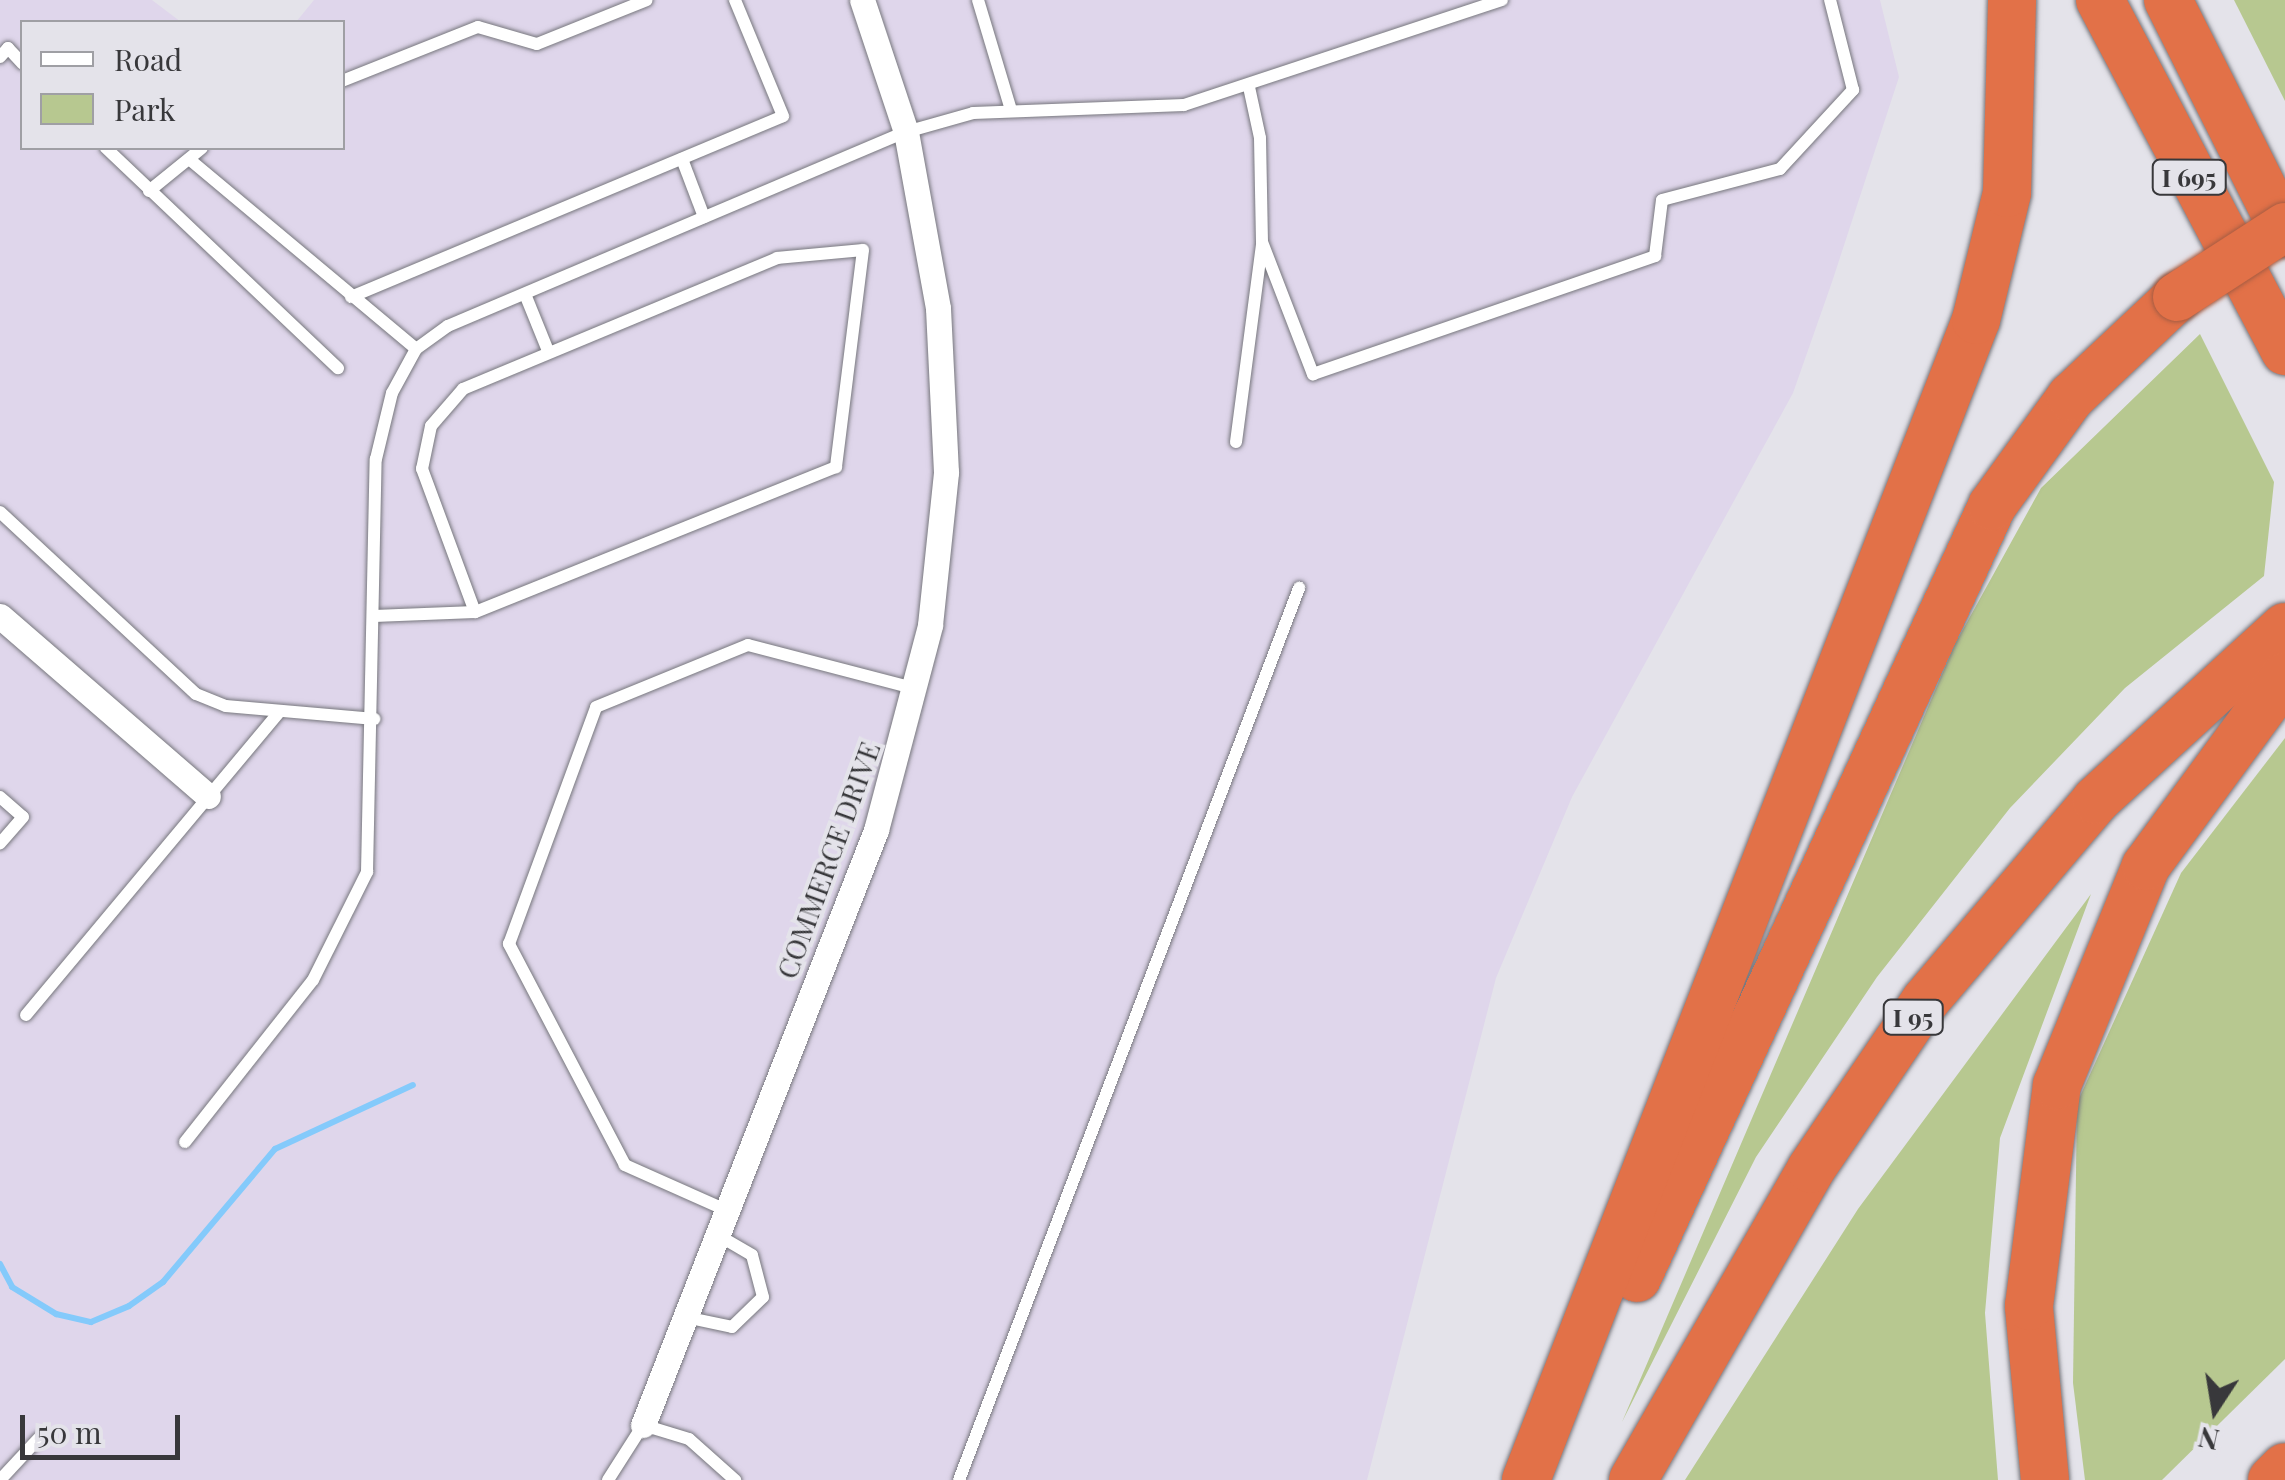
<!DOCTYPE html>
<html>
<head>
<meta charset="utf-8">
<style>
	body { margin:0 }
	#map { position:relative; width:2285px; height:1480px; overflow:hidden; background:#e4e3ea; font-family:"Playfair Display",serif }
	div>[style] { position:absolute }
	.commercial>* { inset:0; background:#dfd6eb }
	.green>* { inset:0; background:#b7c890 }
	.stream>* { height:6px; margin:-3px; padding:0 3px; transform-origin:3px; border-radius:3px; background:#84cafb }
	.roads { filter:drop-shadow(0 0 2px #77777d) drop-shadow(0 0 2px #77777d) }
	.service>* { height:12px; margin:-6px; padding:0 6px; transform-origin:6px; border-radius:6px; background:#fff }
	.minor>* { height:25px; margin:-12.5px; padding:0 12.5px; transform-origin:12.5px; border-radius:12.5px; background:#fff }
	.motorway>* { height:48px; margin:-24px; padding:0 24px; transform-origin:24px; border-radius:24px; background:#e27148 }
	.bridges { filter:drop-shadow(0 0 2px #a65d43) drop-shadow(0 0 2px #a65d43) }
	.motorway-bridge>* { height:48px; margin:-24px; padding:0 24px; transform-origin:24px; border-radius:24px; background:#e27148 }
	span { translate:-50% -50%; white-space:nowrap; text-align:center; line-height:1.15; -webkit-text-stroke:8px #e4e3ea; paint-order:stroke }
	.shield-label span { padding:2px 8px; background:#e4e3ea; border:2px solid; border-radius:8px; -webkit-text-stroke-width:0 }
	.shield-label { font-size:25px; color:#38383b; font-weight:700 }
	.street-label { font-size:28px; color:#38383b }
	.legend { position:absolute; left:20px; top:20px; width:325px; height:130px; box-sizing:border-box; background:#e4e3ea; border:2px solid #9f9fa4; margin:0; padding:12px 18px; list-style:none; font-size:30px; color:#38383b }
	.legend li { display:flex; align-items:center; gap:20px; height:50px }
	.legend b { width:50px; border:2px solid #9f9fa4 }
	.north { position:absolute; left:2165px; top:1360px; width:100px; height:100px; -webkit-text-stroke:8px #e4e3ea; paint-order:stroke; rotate:192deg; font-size:28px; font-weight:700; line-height:40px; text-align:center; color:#38383b }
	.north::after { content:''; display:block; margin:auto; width:35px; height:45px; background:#38383b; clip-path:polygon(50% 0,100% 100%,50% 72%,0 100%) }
	.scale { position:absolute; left:20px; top:1415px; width:160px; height:45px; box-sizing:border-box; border:5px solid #38383b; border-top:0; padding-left:12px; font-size:30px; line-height:35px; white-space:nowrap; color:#38383b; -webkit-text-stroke:8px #e4e3ea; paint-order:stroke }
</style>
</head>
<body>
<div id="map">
	<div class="commercial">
		<div style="clip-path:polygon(0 0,152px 0,181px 22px,22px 22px,22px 148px,342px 148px,342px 22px,296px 22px,314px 0,1880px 0,1899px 77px,1832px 282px,1793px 393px,1572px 797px,1496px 978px,1367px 1480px,0 1480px)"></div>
	</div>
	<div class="green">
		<div style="clip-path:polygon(2234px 0,2285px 0,2285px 101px)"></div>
		<div style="clip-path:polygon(2200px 334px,2274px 482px,2264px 576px,2125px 688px,2010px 808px,1877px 977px,1756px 1157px,1622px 1422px,1955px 644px,2041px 488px)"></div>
		<div style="clip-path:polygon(2285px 738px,2285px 1359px,2162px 1480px,2085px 1480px,2073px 1383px,2077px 1103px,2181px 873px)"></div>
		<div style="clip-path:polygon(2091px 894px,2000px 1138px,1985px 1313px,1998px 1480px,1685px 1480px,1858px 1209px)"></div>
	</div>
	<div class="stream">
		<div style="left:0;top:1264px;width:26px;rotate:62deg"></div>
		<div style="left:12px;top:1287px;width:52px;rotate:31.5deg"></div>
		<div style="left:56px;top:1314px;width:36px;rotate:13deg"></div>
		<div style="left:91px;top:1322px;width:41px;rotate:-22.8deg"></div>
		<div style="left:129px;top:1306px;width:42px;rotate:-35.2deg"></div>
		<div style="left:163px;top:1282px;width:174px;rotate:-49.9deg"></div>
		<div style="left:275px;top:1149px;width:152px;rotate:-24.9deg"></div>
	</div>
	<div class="roads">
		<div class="service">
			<div style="left:978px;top:0;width:115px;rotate:73.3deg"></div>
			<div style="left:0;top:57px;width:12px;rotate:-48deg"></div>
			<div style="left:8px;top:48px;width:21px;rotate:47deg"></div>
			<div style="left:342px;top:81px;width:146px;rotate:-21.7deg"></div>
			<div style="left:478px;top:27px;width:61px;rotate:16.1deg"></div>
			<div style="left:537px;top:44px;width:118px;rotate:-21.8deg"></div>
			<div style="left:1249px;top:87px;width:52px;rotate:77.8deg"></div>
			<div style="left:1260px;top:138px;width:104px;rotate:88.9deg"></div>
			<div style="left:1262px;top:242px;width:142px;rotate:68.9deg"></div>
			<div style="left:1313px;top:374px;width:362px;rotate:-19deg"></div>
			<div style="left:1655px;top:256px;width:56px;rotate:-82.9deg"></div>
			<div style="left:1662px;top:200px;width:122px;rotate:-14.7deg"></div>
			<div style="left:1780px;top:169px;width:108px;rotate:-47.3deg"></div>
			<div style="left:1853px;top:90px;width:93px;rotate:-104.3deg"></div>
			<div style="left:106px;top:148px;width:320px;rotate:43.5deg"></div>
			<div style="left:189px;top:159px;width:296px;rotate:39.9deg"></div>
			<div style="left:682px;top:159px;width:62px;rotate:69.2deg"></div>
			<div style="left:149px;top:191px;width:68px;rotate:-39.1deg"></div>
			<div style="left:525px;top:294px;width:61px;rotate:68deg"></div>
			<div style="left:351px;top:297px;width:468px;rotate:-22.7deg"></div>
			<div style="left:783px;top:116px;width:126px;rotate:-112.5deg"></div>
			<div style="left:1236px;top:442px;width:200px;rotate:-82.5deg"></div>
			<div style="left:0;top:512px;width:267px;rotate:42.9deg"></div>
			<div style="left:196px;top:694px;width:32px;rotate:22deg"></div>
			<div style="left:226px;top:706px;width:149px;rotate:5deg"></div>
			<div style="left:374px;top:616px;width:101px;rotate:-2.3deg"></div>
			<div style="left:475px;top:612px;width:153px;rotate:-110.3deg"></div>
			<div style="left:422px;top:469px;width:44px;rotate:-78.2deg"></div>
			<div style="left:431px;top:426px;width:49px;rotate:-49.1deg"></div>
			<div style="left:463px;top:389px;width:340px;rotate:-22.6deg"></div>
			<div style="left:777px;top:258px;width:86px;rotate:-5.3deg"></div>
			<div style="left:863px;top:250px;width:219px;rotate:97.1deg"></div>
			<div style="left:836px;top:467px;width:389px;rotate:158.1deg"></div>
			<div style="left:0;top:797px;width:30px;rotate:41deg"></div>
			<div style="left:23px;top:817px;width:35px;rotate:131deg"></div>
			<div style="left:26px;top:1015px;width:395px;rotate:-50.1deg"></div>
			<div style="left:185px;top:1142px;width:206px;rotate:-51.7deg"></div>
			<div style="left:313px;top:980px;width:121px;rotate:-63.4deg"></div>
			<div style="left:367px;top:872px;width:413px;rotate:-88.8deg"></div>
			<div style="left:376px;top:459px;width:68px;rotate:-76.4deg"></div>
			<div style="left:392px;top:393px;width:50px;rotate:-61.4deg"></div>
			<div style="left:416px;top:349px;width:39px;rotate:-36deg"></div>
			<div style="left:448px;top:326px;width:497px;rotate:-23deg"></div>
			<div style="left:906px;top:132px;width:70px;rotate:-15.8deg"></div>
			<div style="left:973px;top:113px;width:211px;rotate:-2.2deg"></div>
			<div style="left:1184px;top:105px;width:335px;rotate:-18.3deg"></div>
			<div style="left:726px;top:1210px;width:111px;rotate:-156deg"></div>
			<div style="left:625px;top:1165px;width:250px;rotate:-117.7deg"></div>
			<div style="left:509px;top:944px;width:252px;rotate:-69.8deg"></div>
			<div style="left:596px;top:707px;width:164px;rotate:-22.2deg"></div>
			<div style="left:748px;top:645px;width:175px;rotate:14.6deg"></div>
			<div style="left:685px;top:1317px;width:48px;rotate:12deg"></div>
			<div style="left:732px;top:1327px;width:43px;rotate:-44.1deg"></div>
			<div style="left:763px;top:1297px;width:43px;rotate:-104.7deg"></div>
			<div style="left:752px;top:1255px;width:42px;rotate:-149.7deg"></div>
			<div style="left:0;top:1480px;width:57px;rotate:-47.1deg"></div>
			<div style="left:608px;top:1480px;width:65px;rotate:-57.5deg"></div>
			<div style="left:643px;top:1425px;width:48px;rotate:16.9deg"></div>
			<div style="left:689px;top:1439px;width:62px;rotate:41.7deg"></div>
			<div style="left:959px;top:1480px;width:955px;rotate:-69.13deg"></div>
		</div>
		<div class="minor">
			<div style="left:0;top:616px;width:275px;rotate:40.9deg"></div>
			<div style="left:643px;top:1425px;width:639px;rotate:-68.61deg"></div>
			<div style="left:876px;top:830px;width:212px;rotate:-75.2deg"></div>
			<div style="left:930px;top:625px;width:154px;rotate:-84deg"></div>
			<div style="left:946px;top:472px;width:164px;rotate:-92.8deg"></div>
			<div style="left:938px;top:308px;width:179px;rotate:-100.3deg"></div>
			<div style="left:906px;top:132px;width:139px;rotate:-108.4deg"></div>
		</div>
		<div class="motorway">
			<div style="left:2100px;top:0;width:397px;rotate:62.2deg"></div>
			<div style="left:2168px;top:0;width:261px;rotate:63.3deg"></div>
			<div style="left:1637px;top:1278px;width:850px;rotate:-65.3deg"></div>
			<div style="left:1992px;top:506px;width:135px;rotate:-54.1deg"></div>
			<div style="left:2071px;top:397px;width:146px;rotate:-43.3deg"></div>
			<div style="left:1526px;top:1480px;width:1244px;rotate:-68.8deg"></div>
			<div style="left:1976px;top:320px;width:131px;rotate:-76.3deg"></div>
			<div style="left:2007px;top:193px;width:193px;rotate:-88.5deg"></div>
			<div style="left:1633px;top:1480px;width:358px;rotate:-60.2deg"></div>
			<div style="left:1811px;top:1169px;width:204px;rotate:-55.8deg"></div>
			<div style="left:1926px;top:1000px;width:262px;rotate:-49.6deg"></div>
			<div style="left:2096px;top:800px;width:256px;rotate:-42.5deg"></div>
			<div style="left:2045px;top:1480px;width:175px;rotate:-95.3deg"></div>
			<div style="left:2029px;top:1306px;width:223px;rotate:-82.8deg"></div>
			<div style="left:2057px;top:1085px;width:236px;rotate:-67.9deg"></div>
			<div style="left:2146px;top:866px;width:235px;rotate:-53.7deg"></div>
			<div style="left:2272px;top:1480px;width:18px;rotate:-45deg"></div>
		</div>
	</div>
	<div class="bridges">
		<div class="motorway-bridge">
			<div style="left:2177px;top:297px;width:129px;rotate:-32.9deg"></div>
		</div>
	</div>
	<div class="shield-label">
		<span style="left:2189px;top:177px">I 695</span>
		<span style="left:1913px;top:1017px">I 95</span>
	</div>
	<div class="street-label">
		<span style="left:828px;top:860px;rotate:-70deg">COMMERCE DRIVE</span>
	</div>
	<ul class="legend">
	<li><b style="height:12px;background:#fff"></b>Road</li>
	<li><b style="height:28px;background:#b7c890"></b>Park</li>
	</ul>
	<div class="north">N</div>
	<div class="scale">50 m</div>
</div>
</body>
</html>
